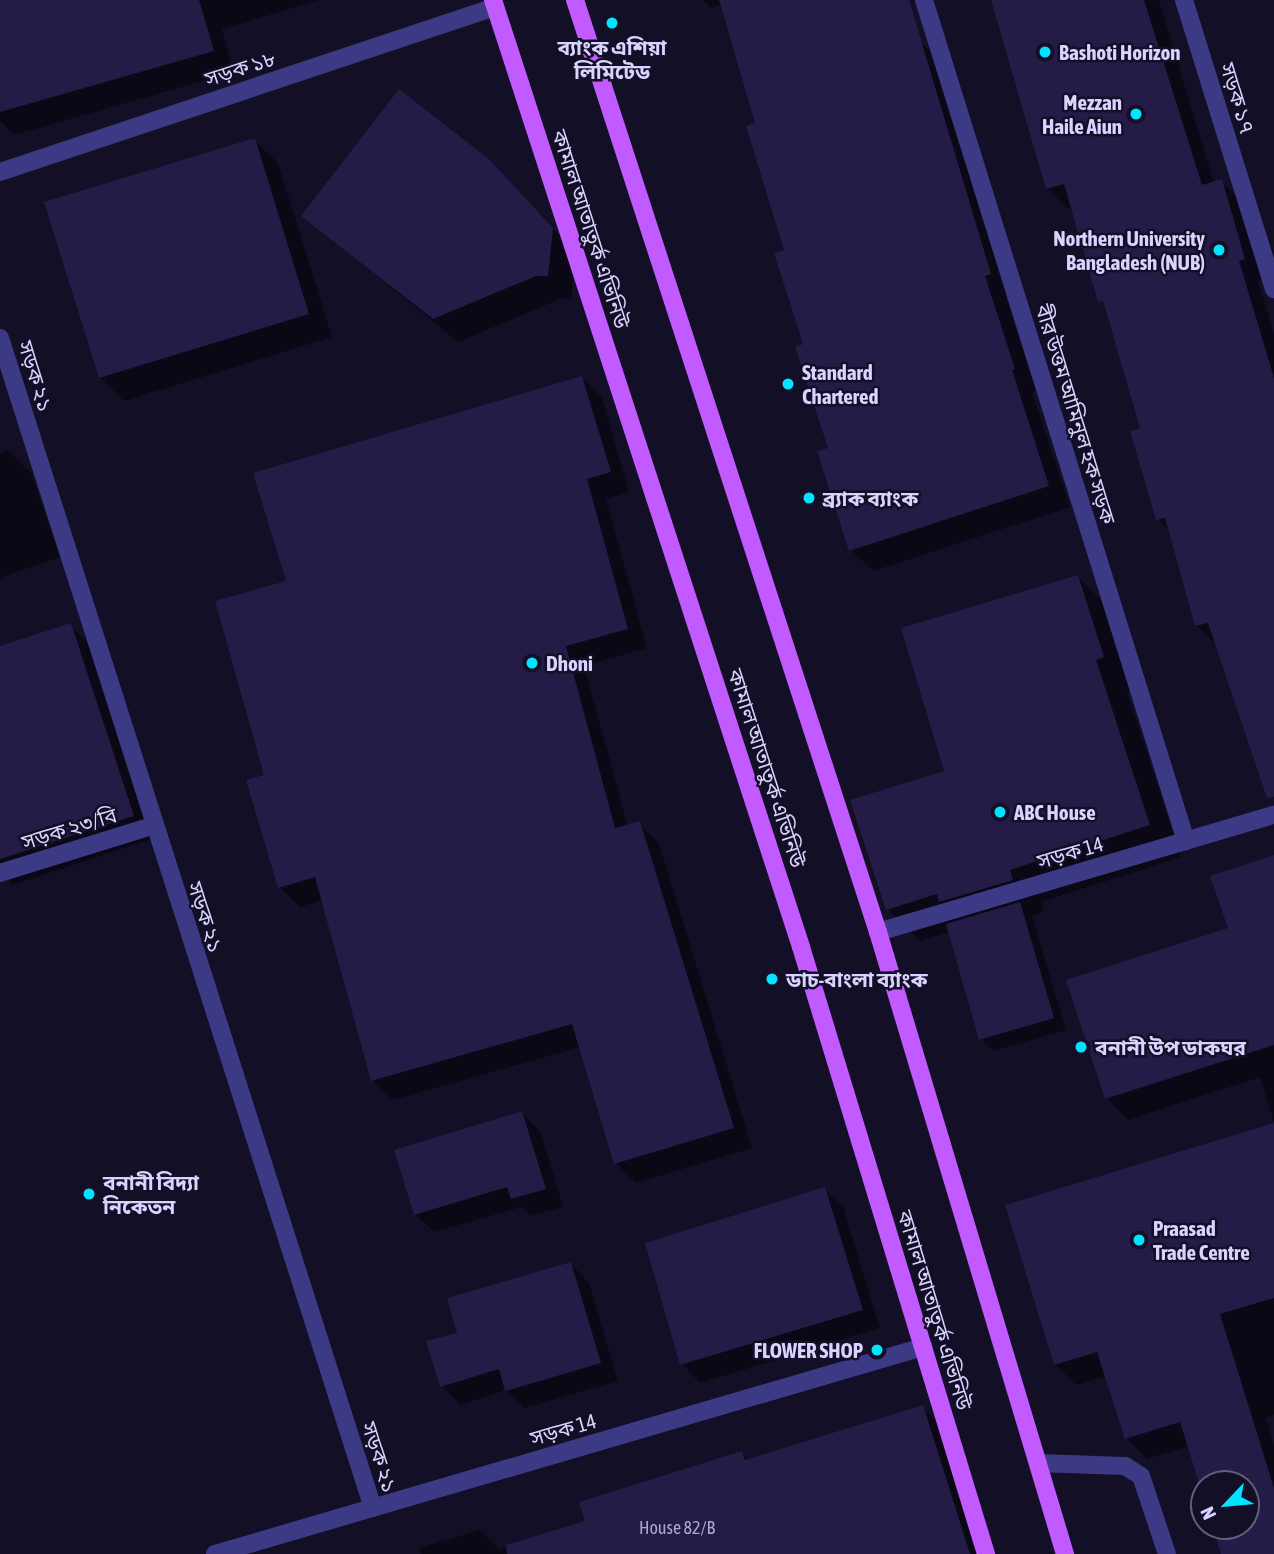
<!DOCTYPE html>
<html>
<head>
<meta charset="utf-8">
<style>
	body { margin:0 }
	#map { position:relative; width:1274px; height:1554px; overflow:hidden; background:#130f26; font-family:"Asap Condensed","Noto Sans Bengali",sans-serif }
	div>[style] { position:absolute }
	.shadow>* { inset:0; background:#0007 }
	.building>* { inset:0; background:#241b47 }
	.minor>* { height:18px; margin:-9px; padding:0 9px; transform-origin:9px; border-radius:9px; background:#3d3a85 }
	.major>* { height:18px; margin:-9px; padding:0 9px; transform-origin:9px; border-radius:9px; background:#c25bff }
	.dots>* { width:19px; height:19px; translate:-50% -50%; box-sizing:border-box; border:4px solid #130f26; border-radius:50% }
	span { translate:-50% -50%; white-space:nowrap; text-align:center; line-height:1.15; -webkit-text-stroke:5px #130f26; paint-order:stroke }
	.number-label { font-size:18px; color:#aca6d1 }
	.number-label span { -webkit-text-stroke-width:0 }
	.poi-label { font-size:21px; color:#d9d4ff; font-weight:700 }
	.left { translate:0 -50%; text-align:left }
	.right { translate:-100% -50%; text-align:right }
	.street-label { font-size:21px; color:#d9d4ff }
	.north { position:absolute; left:1190px; top:1470px; width:70px; height:70px; box-sizing:border-box; background:#130f26; border:2px solid #625e7d; border-radius:50%; rotate:244deg; font-size:19px; font-weight:700; line-height:28px; text-align:center; color:#d9d4ff }
	.north::after { content:''; display:block; margin:auto; width:24px; height:32px; background:#00e5ff; clip-path:polygon(50% 0,100% 100%,50% 72%,0 100%) }
</style>
</head>
<body>
<div id="map">
	<div class="shadow">
		<div style="clip-path:polygon(0 0,319px 0,222px 29px,234px 72px,14px 135px,0 121px)"></div>
		<div style="clip-path:polygon(703px 0,896px 0,917px 38px,939px 60px,1011px 296px,1006px 298px,1036px 390px,1032px 392px,1070px 507px,873px 571px,851px 550px,757px 124px,720px 5px,711px 8px)"></div>
		<div style="clip-path:polygon(993px 0,1159px 0,1214px 183px,1221px 181px,1241px 201px,1264px 279px,1258px 281px,1274px 334px,1274px 784px,1217px 645px,1197px 625px,1171px 532px,1158px 519px,1142px 429px,1073px 206px,1067px 208px,1047px 188px)"></div>
		<div style="clip-path:polygon(254px 140px,278px 163px,332px 337px,124px 401px,100px 377px)"></div>
		<div style="clip-path:polygon(513px 186px,576px 253px,571px 299px,560px 299px,458px 342px,304px 216px)"></div>
		<div style="clip-path:polygon(582px 378px,602px 398px,629px 492px,606px 499px,647px 648px,584px 666px,628px 826px,639px 823px,659px 843px,752px 1148px,636px 1183px,616px 1163px,581px 1047px,393px 1100px,373px 1080px,323px 900px,300px 907px,280px 887px,266px 776px,288px 582px)"></div>
		<div style="clip-path:polygon(8px 450px,31px 473px,60px 557px,0 578px,0 453px)"></div>
		<div style="clip-path:polygon(1078px 577px,1110px 609px,1135px 690px,1127px 692px,1181px 857px,1041px 902px,1044px 912px,1032px 916px,1066px 1030px,993px 1051px,981px 1039px,950px 932px,920px 941px,888px 909px,946px 772px)"></div>
		<div style="clip-path:polygon(70px 625px,93px 648px,155px 838px,13px 885px,0 871px,0 648px)"></div>
		<div style="clip-path:polygon(1274px 857px,1274px 1122px,1260px 1077px,1128px 1120px,1107px 1098px,1230px 929px)"></div>
		<div style="clip-path:polygon(522px 1113px,540px 1131px,563px 1207px,531px 1216px,521px 1207px,434px 1232px,415px 1214px)"></div>
		<div style="clip-path:polygon(1274px 1125px,1274px 1415px,1266px 1418px,1274px 1445px,1274px 1554px,1223px 1554px,1214px 1526px,1246px 1526px,1246px 1484px,1204px 1484px,1204px 1493px,1189px 1446px,1147px 1459px,1126px 1438px,1107px 1376px,1076px 1385px,1055px 1364px)"></div>
		<div style="clip-path:polygon(824px 1189px,843px 1207px,880px 1328px,700px 1383px,682px 1364px)"></div>
		<div style="clip-path:polygon(571px 1264px,589px 1283px,618px 1381px,525px 1408px,507px 1390px,460px 1405px,442px 1386px,459px 1334px)"></div>
		<div style="clip-path:polygon(922px 1407px,945px 1429px,984px 1554px,421px 1554px,419px 1548px,480px 1530px,499px 1549px,588px 1522px,742px 1453px,749px 1460px)"></div>
	</div>
	<div class="building">
		<div style="clip-path:polygon(0 0,199px 0,214px 51px,0 112px)"></div>
		<div style="clip-path:polygon(719px 0,909px 0,991px 274px,985px 276px,1015px 369px,1012px 370px,1049px 486px,849px 551px,817px 451px,828px 448px,795px 347px,803px 344px,774px 253px,784px 250px,746px 126px,755px 123px)"></div>
		<div style="clip-path:polygon(991px 0,1144px 0,1202px 185px,1222px 179px,1245px 259px,1239px 261px,1274px 378px,1274px 797px,1267px 798px,1208px 623px,1195px 626px,1165px 518px,1156px 520px,1130px 431px,1140px 428px,1103px 301px,1098px 302px,1064px 184px,1046px 189px)"></div>
		<div style="clip-path:polygon(399px 89px,490px 160px,553px 228px,548px 276px,536px 276px,433px 319px,301px 216px)"></div>
		<div style="clip-path:polygon(255px 138px,309px 314px,99px 378px,44px 202px)"></div>
		<div style="clip-path:polygon(582px 376px,611px 472px,587px 479px,628px 629px,566px 646px,615px 828px,640px 821px,734px 1128px,614px 1164px,572px 1024px,371px 1081px,315px 877px,278px 888px,246px 780px,264px 775px,215px 601px,286px 581px,253px 473px)"></div>
		<div style="clip-path:polygon(1078px 575px,1104px 657px,1096px 660px,1150px 825px,1010px 870px,1013px 880px,939px 902px,937px 894px,886px 910px,850px 800px,944px 771px,901px 628px)"></div>
		<div style="clip-path:polygon(71px 623px,134px 816px,0 859px,0 646px)"></div>
		<div style="clip-path:polygon(1274px 855px,1274px 1045px,1105px 1099px,1066px 980px,1228px 928px,1210px 876px)"></div>
		<div style="clip-path:polygon(1020px 902px,1054px 1018px,979px 1040px,946px 924px)"></div>
		<div style="clip-path:polygon(522px 1111px,546px 1189px,511px 1199px,507px 1187px,414px 1215px,394px 1150px)"></div>
		<div style="clip-path:polygon(1274px 1123px,1274px 1298px,1220px 1314px,1274px 1488px,1274px 1554px,1221px 1554px,1212px 1526px,1246px 1526px,1246px 1484px,1204px 1484px,1204px 1499px,1180px 1422px,1125px 1439px,1097px 1352px,1054px 1365px,1005px 1205px)"></div>
		<div style="clip-path:polygon(825px 1187px,863px 1310px,680px 1365px,645px 1243px)"></div>
		<div style="clip-path:polygon(571px 1262px,601px 1363px,505px 1391px,499px 1369px,440px 1387px,426px 1341px,457px 1333px,447px 1298px)"></div>
		<div style="clip-path:polygon(923px 1405px,970px 1554px,507px 1554px,506px 1545px,585px 1521px,579px 1502px,742px 1451px,745px 1460px)"></div>
	</div>
	<div class="minor">
		<div style="left:924px;top:0;width:881px;rotate:72.7deg"></div>
		<div style="left:1184px;top:0;width:303px;rotate:72.7deg"></div>
		<div style="left:0;top:172px;width:522px;rotate:-18.43deg"></div>
		<div style="left:0;top:338px;width:1228px;rotate:72.32deg"></div>
		<div style="left:0;top:873px;width:159px;rotate:-17.2deg"></div>
		<div style="left:878px;top:932px;width:413px;rotate:-16.5deg"></div>
		<div style="left:1038px;top:1463px;width:87px;rotate:2deg"></div>
		<div style="left:1125px;top:1466px;width:19px;rotate:32deg"></div>
		<div style="left:1141px;top:1476px;width:82px;rotate:71.6deg"></div>
		<div style="left:215px;top:1554px;width:738px;rotate:-16.3deg"></div>
	</div>
	<div class="major">
		<div style="left:493px;top:0;width:996px;rotate:71.98deg"></div>
		<div style="left:801px;top:947px;width:635px;rotate:73.05deg"></div>
		<div style="left:575px;top:0;width:980px;rotate:71.99deg"></div>
		<div style="left:878px;top:932px;width:650px;rotate:73.27deg"></div>
	</div>
	<div class="dots">
		<div style="left:612px;top:23px;background:#00e5ff"></div>
		<div style="left:1045px;top:52px;background:#00e5ff"></div>
		<div style="left:1136px;top:114px;background:#00e5ff"></div>
		<div style="left:1219px;top:250px;background:#00e5ff"></div>
		<div style="left:788px;top:384px;background:#00e5ff"></div>
		<div style="left:809px;top:498px;background:#00e5ff"></div>
		<div style="left:532px;top:663px;background:#00e5ff"></div>
		<div style="left:1000px;top:812px;background:#00e5ff"></div>
		<div style="left:772px;top:979px;background:#00e5ff"></div>
		<div style="left:1081px;top:1047px;background:#00e5ff"></div>
		<div style="left:89px;top:1194px;background:#00e5ff"></div>
		<div style="left:1139px;top:1240px;background:#00e5ff"></div>
		<div style="left:877px;top:1350px;background:#00e5ff"></div>
	</div>
	<div class="number-label">
		<span style="left:677px;top:1528px">House 82/B</span>
	</div>
	<div class="poi-label">
		<span style="left:612px;top:59px">ব্যাংক এশিয়া<br>লিমিটেড</span>
		<span class="left" style="left:1059px;top:52px">Bashoti Horizon</span>
		<span class="right" style="left:1122px;top:114px">Mezzan<br>Haile Aiun</span>
		<span class="right" style="left:1205px;top:250px">Northern University<br>Bangladesh (NUB)</span>
		<span class="left" style="left:802px;top:384px">Standard<br>Chartered</span>
		<span class="left" style="left:823px;top:498px">ব্র্যাক ব্যাংক</span>
		<span class="left" style="left:546px;top:663px">Dhoni</span>
		<span class="left" style="left:1014px;top:812px">ABC House</span>
		<span class="left" style="left:786px;top:979px">ডাচ-বাংলা ব্যাংক</span>
		<span class="left" style="left:1095px;top:1047px">বনানী উপ ডাকঘর</span>
		<span class="left" style="left:103px;top:1194px">বনানী বিদ্যা<br>নিকেতন</span>
		<span class="left" style="left:1153px;top:1240px">Praasad<br>Trade Centre</span>
		<span class="right" style="left:863px;top:1350px">FLOWER SHOP</span>
	</div>
	<div class="street-label">
		<span style="left:240px;top:68px;rotate:-18deg">সড়ক ১৮</span>
		<span style="left:1238px;top:98px;rotate:73deg">সড়ক ১৭</span>
		<span style="left:591px;top:229px;rotate:72deg">কামাল আতাতুর্ক এভিনিউ</span>
		<span style="left:36px;top:376px;rotate:73deg">সড়ক ২১</span>
		<span style="left:1076px;top:414px;rotate:73deg">বীর উত্তম আমিনুল হক সড়ক</span>
		<span style="left:767px;top:768px;rotate:72deg">কামাল আতাতুর্ক এভিনিউ</span>
		<span style="left:69px;top:828px;rotate:-17deg">সড়ক ২৩/বি</span>
		<span style="left:1070px;top:852px;rotate:-16deg">সড়ক 14</span>
		<span style="left:206px;top:917px;rotate:72deg">সড়ক ২১</span>
		<span style="left:935px;top:1310px;rotate:73deg">কামাল আতাতুর্ক এভিনিউ</span>
		<span style="left:563px;top:1429px;rotate:-16deg">সড়ক 14</span>
		<span style="left:380px;top:1457px;rotate:72deg">সড়ক ২১</span>
	</div>
	<div class="north">N</div>
</div>
</body>
</html>
